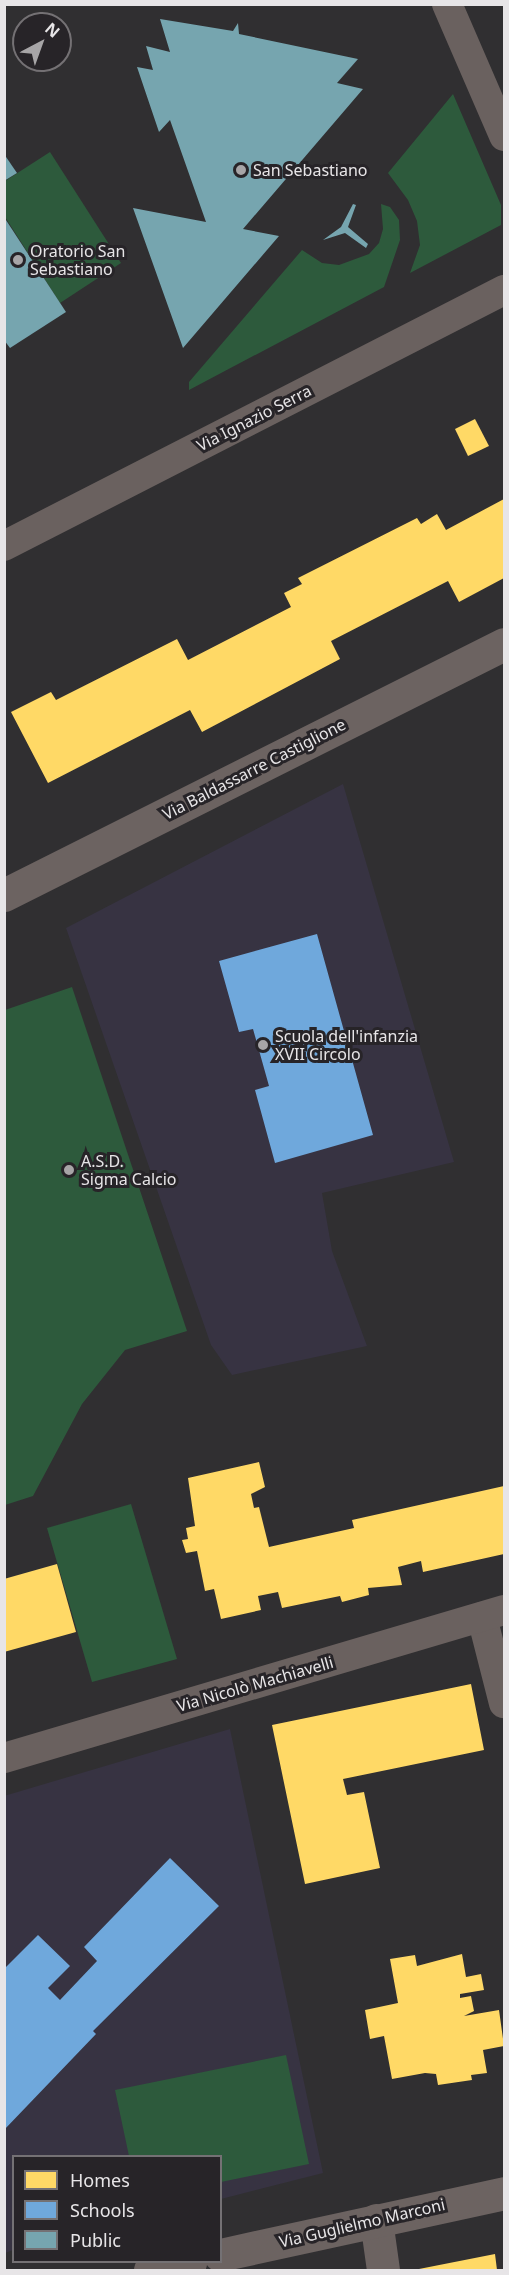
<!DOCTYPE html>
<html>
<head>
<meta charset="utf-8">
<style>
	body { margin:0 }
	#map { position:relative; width:509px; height:2275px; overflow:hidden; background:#302f31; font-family:"Noto Sans",sans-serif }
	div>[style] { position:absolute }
	.education>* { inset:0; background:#373342 }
	.green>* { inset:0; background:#2d5a3c }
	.homes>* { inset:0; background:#ffd966 }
	.schools>* { inset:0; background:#6fa8dc }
	.public>* { inset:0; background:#76a5af }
	.street>* { height:30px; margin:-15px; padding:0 15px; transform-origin:15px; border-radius:15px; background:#6a615f }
	.secondary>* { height:33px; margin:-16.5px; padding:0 16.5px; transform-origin:16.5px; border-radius:16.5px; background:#6c6361 }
	.dots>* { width:16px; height:16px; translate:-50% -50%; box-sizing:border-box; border:3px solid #272428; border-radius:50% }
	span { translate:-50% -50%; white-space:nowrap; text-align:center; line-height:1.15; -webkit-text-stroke:6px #272428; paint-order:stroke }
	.poi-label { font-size:16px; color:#e7e5e7 }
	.left { translate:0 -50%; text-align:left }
	.street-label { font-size:16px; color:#e7e5e7 }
	.frame { position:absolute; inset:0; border:6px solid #e7e5e7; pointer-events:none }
	.legend { position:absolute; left:12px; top:2155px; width:210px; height:108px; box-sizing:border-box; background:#272428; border:2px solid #747174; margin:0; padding:8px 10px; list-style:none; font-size:18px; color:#e7e5e7 }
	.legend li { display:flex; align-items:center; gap:12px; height:30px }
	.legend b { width:30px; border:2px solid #747174 }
	.north { position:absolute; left:12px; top:12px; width:60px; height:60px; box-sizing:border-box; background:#272428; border:2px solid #747174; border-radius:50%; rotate:41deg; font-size:16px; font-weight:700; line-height:24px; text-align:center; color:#e7e5e7 }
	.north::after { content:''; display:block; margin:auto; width:21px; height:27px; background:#a7a5a7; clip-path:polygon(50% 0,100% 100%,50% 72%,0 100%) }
</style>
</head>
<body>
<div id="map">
	<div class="education">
		<div style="clip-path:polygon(343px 784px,454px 1162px,322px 1193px,332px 1251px,367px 1346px,232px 1375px,211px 1345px,66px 928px)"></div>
		<div style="clip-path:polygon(230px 1729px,323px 2173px,221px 2199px,220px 2156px,14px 2156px,13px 2250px,5px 2253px,4px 1796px)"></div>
	</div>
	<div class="green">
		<div style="clip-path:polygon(453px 94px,501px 205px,501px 225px,410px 273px,420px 245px,417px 221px,408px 200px,388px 173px)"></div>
		<div style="clip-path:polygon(50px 152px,121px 263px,60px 303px,5px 217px,5px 181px)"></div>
		<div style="clip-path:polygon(381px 204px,390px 207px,399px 220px,400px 240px,384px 287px,189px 390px,189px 382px,302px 250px,322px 263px,339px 265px,369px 254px,379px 243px,383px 229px)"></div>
		<div style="clip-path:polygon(72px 987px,187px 1331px,125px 1350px,82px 1404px,33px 1496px,5px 1505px,5px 1010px)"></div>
		<div style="clip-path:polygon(131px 1504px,177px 1659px,92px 1682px,47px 1528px)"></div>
		<div style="clip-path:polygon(286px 2055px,309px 2164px,221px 2182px,220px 2156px,129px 2156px,115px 2090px)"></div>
	</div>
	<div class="homes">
		<div style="clip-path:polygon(475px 419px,489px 446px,468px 456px,455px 429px)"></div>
		<div style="clip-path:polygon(504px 499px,504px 578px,459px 602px,448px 581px,331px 641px,340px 659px,202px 732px,190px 710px,48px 783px,11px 712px,51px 692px,56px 700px,177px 639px,188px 660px,291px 607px,284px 593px,302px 584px,298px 578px,417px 518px,421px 524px,437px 514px,446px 530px)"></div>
		<div style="clip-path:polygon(259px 1462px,265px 1487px,251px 1494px,254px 1508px,259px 1507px,269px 1547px,354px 1528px,352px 1520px,504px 1486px,504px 1554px,423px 1572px,421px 1561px,398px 1567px,402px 1585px,368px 1588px,369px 1595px,342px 1602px,340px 1596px,282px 1608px,278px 1592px,258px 1596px,261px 1610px,221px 1619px,214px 1589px,205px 1591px,197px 1551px,186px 1553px,182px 1540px,188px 1539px,186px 1528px,195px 1526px,188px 1478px)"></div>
		<div style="clip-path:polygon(57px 1564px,76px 1632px,4px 1652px,4px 1579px)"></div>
		<div style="clip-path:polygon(471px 1684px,484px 1750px,343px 1779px,347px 1795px,364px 1792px,380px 1868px,305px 1884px,272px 1725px)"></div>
		<div style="clip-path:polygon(462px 1954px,466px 1977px,481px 1974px,484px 1990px,460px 1994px,460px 1998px,471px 1996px,474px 2011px,464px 2016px,499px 2010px,504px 2046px,483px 2050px,487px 2073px,471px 2075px,472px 2080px,438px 2085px,436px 2074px,425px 2073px,392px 2079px,384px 2036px,370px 2039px,365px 2010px,398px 2003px,390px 1959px,415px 1955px,417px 1966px)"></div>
		<div style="clip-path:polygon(495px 2254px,497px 2270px,420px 2270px,419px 2269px)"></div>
	</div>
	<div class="schools">
		<div style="clip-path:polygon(317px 934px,373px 1135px,275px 1163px,255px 1090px,269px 1086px,253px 1029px,239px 1032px,219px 961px)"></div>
		<div style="clip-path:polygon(170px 1858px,219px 1906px,93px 2031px,96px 2034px,4px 2130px,4px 1969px,38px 1935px,70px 1966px,48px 1988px,60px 2000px,97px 1961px,84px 1947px)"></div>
	</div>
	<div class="public">
		<div style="clip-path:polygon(160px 19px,233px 31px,238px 23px,239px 34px,358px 59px,337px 83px,363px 89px,243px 229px,279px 236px,183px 348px,133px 208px,206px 222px,170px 120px,159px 132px,137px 67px,153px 70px,146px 46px,170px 52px)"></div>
		<div style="clip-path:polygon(4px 154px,17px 173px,4px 181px)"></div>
		<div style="clip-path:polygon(353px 204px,356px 205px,348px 227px,368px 244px,366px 248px,345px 233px,323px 240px,341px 227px)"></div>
		<div style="clip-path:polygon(4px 217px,66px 312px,10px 348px,4px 340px)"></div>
	</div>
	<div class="street">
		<div style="left:447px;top:4px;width:144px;rotate:66.6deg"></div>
		<div style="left:4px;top:546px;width:562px;rotate:-27.11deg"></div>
		<div style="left:482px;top:1617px;width:89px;rotate:75.7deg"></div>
		<div style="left:4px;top:1758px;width:521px;rotate:-16.49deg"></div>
	</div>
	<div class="secondary">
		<div style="left:4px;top:895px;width:559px;rotate:-26.66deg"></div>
		<div style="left:376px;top:2220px;width:50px;rotate:82deg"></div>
		<div style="left:220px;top:2255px;width:291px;rotate:-12.3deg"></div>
		<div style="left:150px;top:2270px;width:41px;rotate:-11.3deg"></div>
	</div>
	<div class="dots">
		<div style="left:241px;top:170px;background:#a7a5a7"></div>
		<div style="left:18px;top:260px;background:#a7a5a7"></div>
		<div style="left:263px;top:1045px;background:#a7a5a7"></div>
		<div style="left:69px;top:1170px;background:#a7a5a7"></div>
	</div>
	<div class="poi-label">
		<span class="left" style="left:253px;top:170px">San Sebastiano</span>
		<span class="left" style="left:30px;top:260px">Oratorio San<br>Sebastiano</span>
		<span class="left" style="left:275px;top:1045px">Scuola dell'infanzia<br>XVII Circolo</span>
		<span class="left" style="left:81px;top:1170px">A.S.D.<br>Sigma Calcio</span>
	</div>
	<div class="street-label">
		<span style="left:254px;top:418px;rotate:-27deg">Via Ignazio Serra</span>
		<span style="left:254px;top:769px;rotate:-27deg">Via Baldassarre Castiglione</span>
		<span style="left:255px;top:1684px;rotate:-16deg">Via Nicolò Machiavelli</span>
		<span style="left:362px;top:2223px;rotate:-13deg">Via Guglielmo Marconi</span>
	</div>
	<div class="frame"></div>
	<ul class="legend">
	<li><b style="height:16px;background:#ffd966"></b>Homes</li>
	<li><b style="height:16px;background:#6fa8dc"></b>Schools</li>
	<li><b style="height:16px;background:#76a5af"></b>Public</li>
	</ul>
	<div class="north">N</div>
</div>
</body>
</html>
